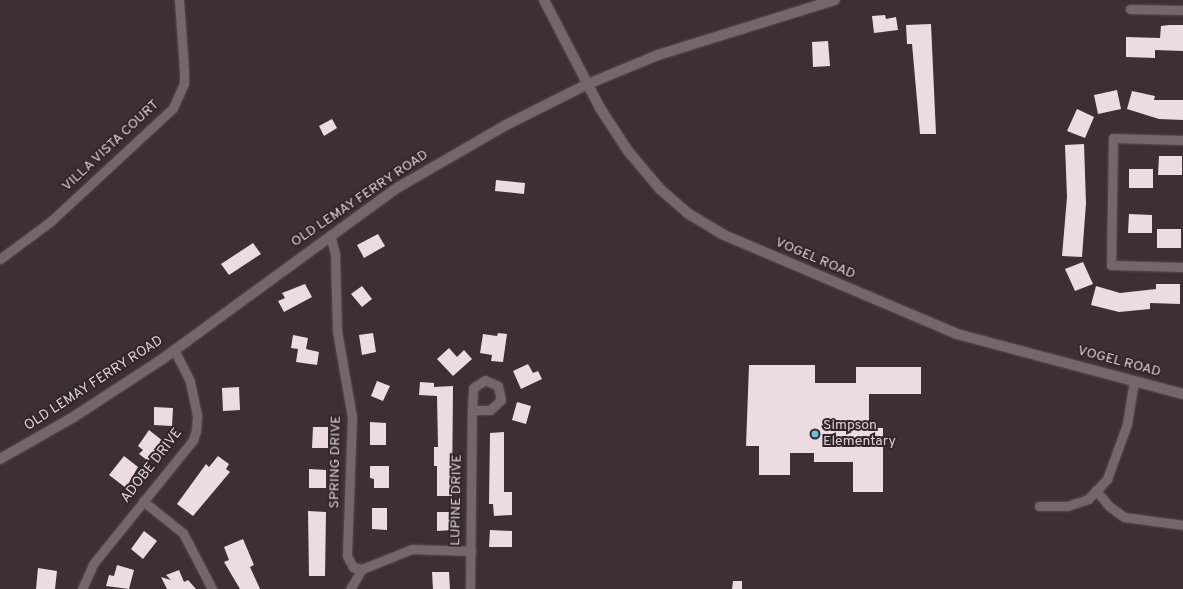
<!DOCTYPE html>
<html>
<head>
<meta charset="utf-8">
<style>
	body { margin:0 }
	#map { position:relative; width:1183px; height:589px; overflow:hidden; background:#3d3034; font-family:Overpass,sans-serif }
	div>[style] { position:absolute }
	.building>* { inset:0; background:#ecdbe0 }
	.roads { filter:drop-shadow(0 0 1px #574c50) drop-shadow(0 0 1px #574c50) }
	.street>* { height:9px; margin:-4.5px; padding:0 4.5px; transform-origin:4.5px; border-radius:4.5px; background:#75666b }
	.secondary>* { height:10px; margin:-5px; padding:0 5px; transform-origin:5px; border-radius:5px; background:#75666b }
	.dots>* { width:11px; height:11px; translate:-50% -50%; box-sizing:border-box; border:2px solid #33262a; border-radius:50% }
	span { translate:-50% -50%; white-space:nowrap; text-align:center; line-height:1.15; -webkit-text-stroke:4px #33262a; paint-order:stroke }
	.street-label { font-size:14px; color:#dbd3d5 }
	.poi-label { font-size:14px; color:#dbd3d5 }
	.left { translate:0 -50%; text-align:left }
</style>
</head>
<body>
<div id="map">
	<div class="building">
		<div style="clip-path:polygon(885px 15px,886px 19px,896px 17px,898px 30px,874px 33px,872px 16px)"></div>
		<div style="clip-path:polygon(931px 24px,936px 134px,920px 134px,912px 44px,907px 44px,906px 25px)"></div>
		<div style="clip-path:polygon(1169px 25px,1183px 25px,1183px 51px,1155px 50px,1155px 58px,1126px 57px,1126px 37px,1160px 38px,1161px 26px)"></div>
		<div style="clip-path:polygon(828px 41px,830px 66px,813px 67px,812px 42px)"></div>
		<div style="clip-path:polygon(1117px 90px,1121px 109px,1098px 114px,1094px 95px)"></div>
		<div style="clip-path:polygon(1132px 91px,1155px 96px,1154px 100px,1183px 100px,1183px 120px,1159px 119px,1127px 109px)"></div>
		<div style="clip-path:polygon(1077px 109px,1094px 117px,1085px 138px,1067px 131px)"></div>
		<div style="clip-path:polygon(332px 119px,337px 128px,324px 136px,319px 126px)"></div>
		<div style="clip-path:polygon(1084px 144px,1086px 203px,1082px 257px,1062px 256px,1067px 197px,1065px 145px)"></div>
		<div style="clip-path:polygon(1159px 156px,1182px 156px,1182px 175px,1158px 175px)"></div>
		<div style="clip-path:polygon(1129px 169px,1153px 169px,1153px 188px,1129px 188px)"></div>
		<div style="clip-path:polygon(496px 180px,525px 183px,524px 194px,495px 191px)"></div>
		<div style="clip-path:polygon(1129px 214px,1152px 215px,1152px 233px,1128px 233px)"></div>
		<div style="clip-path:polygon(1157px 229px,1181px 229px,1181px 248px,1157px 248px)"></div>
		<div style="clip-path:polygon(378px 234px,385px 246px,364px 258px,357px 245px)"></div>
		<div style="clip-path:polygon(253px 243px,261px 254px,229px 275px,221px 264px)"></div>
		<div style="clip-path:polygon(1083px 262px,1093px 284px,1075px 291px,1065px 269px)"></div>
		<div style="clip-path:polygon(305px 284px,312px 297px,284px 312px,278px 301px,285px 298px,282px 293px)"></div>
		<div style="clip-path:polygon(1156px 284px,1180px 284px,1180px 304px,1150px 303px,1150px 309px,1119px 312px,1091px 305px,1096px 286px,1120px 293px,1156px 289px)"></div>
		<div style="clip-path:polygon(362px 286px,372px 299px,362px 307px,351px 294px)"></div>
		<div style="clip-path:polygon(373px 333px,376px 352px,362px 355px,359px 335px)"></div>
		<div style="clip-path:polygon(498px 333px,507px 334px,503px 362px,491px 361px,492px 355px,480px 353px,483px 334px,497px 336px)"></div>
		<div style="clip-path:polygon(293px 335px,308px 338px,306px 349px,319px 352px,317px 365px,296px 362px,298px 349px,291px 348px)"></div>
		<div style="clip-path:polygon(449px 348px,457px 357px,464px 350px,472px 359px,453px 376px,437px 359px)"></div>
		<div style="clip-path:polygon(528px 364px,533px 373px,538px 371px,542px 379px,521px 389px,513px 371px)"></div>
		<div style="clip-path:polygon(749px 365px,815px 365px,815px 383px,856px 383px,856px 367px,921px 367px,921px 394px,869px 394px,869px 428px,883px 428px,883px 492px,853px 492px,853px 462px,814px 462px,814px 453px,790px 453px,790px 475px,759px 475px,759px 446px,746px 446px)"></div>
		<div style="clip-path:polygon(377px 381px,390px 386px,383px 401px,371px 396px)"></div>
		<div style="clip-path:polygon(420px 382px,434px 383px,434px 387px,453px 386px,452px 496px,437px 496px,437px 466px,434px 466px,434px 447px,438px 447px,437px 396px,419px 395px)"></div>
		<div style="clip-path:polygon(239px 387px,240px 410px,223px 411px,222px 388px)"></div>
		<div style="clip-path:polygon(517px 402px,531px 406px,526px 424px,512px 420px)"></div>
		<div style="clip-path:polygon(154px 407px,173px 408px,172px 426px,154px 425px)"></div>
		<div style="clip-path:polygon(370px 422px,386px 423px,386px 445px,370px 445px)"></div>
		<div style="clip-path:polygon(313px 427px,328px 427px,328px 448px,312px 448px)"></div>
		<div style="clip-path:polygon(149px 430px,163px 441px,148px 461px,139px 454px,143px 450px,138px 446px)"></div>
		<div style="clip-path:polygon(504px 432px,504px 492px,512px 492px,512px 515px,494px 516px,493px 504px,489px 504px,490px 433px)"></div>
		<div style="clip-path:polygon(124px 456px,138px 467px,126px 488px,109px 475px)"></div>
		<div style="clip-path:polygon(218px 456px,229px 464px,226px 469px,230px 472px,193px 516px,177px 504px,206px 464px,209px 467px)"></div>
		<div style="clip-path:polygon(370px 466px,389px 466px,389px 488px,374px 488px,374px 479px,370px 478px)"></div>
		<div style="clip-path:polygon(309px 469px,326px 470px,326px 488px,309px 488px)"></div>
		<div style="clip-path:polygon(372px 508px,387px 508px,387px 530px,372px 529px)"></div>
		<div style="clip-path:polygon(308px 511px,326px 512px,325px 576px,309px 576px)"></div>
		<div style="clip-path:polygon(437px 512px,452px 512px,452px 530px,437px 531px)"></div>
		<div style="clip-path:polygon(490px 530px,512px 531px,512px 547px,489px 547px)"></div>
		<div style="clip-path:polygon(144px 531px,157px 541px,143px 559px,131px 549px)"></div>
		<div style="clip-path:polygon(243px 539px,254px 565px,250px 567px,260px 589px,240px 589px,224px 562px,229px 560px,224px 547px)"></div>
		<div style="clip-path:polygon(117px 565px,134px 570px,129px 589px,106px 586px,109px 575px,114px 576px)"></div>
		<div style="clip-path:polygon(38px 568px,57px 571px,55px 589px,36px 589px)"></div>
		<div style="clip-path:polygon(179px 570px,184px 582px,188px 580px,196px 589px,167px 589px,161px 577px,171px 580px,166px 575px)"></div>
		<div style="clip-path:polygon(432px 572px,449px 572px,450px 589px,433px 589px)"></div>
		<div style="clip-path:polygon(733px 581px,742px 581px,742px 589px,732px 589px)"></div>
	</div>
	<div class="roads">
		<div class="street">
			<div style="left:1130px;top:9px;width:53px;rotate:1.1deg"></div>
			<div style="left:1183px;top:140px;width:70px;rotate:-178.4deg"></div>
			<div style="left:1113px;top:138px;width:127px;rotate:90.9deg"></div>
			<div style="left:1111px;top:265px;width:72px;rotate:1.6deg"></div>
			<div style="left:330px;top:235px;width:20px;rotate:75deg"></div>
			<div style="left:335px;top:254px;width:77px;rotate:88.5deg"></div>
			<div style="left:337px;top:331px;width:87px;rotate:80.1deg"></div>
			<div style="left:352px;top:417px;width:139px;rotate:92.1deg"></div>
			<div style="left:347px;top:556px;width:13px;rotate:61deg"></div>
			<div style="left:353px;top:567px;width:9px;rotate:13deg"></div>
			<div style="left:362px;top:569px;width:54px;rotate:-21.8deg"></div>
			<div style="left:412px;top:549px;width:59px;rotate:1.9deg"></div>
			<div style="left:0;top:259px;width:64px;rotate:-36.7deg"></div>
			<div style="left:51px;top:221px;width:166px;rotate:-42.8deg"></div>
			<div style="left:173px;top:108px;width:27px;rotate:-66deg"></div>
			<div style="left:184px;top:83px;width:13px;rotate:-90deg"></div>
			<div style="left:184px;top:70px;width:70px;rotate:-94.1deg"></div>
			<div style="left:485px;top:380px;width:14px;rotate:25deg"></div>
			<div style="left:498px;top:386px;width:14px;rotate:78deg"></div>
			<div style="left:501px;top:400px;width:15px;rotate:138deg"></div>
			<div style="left:490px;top:410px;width:18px;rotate:180deg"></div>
			<div style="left:472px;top:410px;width:22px;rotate:-87deg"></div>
			<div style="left:473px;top:388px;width:14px;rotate:-34deg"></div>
			<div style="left:1096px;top:490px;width:21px;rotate:51deg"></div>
			<div style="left:1109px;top:506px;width:19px;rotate:36deg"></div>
			<div style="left:1124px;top:517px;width:60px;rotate:7.7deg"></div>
			<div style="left:143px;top:501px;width:51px;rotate:38.7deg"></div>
			<div style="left:183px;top:533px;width:63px;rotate:62.6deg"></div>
			<div style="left:1039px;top:506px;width:28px"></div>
			<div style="left:1067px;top:506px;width:22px;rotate:-18deg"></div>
			<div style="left:1088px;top:499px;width:28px;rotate:-46deg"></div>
			<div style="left:1107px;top:479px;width:59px;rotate:-70deg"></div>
			<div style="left:1127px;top:424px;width:44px;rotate:-80.8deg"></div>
			<div style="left:82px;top:589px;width:27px;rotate:-66deg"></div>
			<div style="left:93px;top:564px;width:159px;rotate:-51.1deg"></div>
			<div style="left:193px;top:440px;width:9px;rotate:-72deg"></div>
			<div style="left:196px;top:431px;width:16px;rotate:-86deg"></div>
			<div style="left:197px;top:415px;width:35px;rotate:-102deg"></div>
			<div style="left:190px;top:381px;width:35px;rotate:-117deg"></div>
			<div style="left:350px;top:589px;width:23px;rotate:-59deg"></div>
			<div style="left:470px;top:589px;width:179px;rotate:-89.4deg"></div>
		</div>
		<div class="secondary">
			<div style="left:544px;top:0;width:122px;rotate:62.6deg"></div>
			<div style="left:600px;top:108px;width:51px;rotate:56.9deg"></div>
			<div style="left:628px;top:151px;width:50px;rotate:49.9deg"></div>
			<div style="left:660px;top:189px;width:38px;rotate:41deg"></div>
			<div style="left:689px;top:214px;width:41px;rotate:31deg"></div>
			<div style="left:724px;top:235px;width:253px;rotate:23deg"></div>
			<div style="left:957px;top:334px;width:234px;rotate:14.9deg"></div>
			<div style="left:0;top:459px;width:83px;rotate:-29.7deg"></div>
			<div style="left:72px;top:418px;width:106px;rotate:-33.1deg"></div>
			<div style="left:161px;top:360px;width:292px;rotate:-36.1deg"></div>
			<div style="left:397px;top:188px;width:126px;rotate:-30deg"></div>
			<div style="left:506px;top:125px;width:92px;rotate:-26.6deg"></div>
			<div style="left:588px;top:84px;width:76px;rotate:-22.5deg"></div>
			<div style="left:658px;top:55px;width:185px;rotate:-17.3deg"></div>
		</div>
	</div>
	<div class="dots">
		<div style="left:815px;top:434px;background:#53cbda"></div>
	</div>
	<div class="street-label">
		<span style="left:111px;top:146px;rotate:-43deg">VILLA VISTA COURT</span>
		<span style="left:360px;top:199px;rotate:-34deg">OLD LEMAY FERRY ROAD</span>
		<span style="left:815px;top:259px;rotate:23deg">VOGEL ROAD</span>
		<span style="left:1119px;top:362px;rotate:15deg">VOGEL ROAD</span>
		<span style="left:94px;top:384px;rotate:-33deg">OLD LEMAY FERRY ROAD</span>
		<span style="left:336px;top:462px;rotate:-89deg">SPRING DRIVE</span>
		<span style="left:152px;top:466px;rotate:-52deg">ADOBE DRIVE</span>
		<span style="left:457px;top:500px;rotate:-89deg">LUPINE DRIVE</span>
	</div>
	<div class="poi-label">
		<span class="left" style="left:823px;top:434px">Simpson<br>Elementary</span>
	</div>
</div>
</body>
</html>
